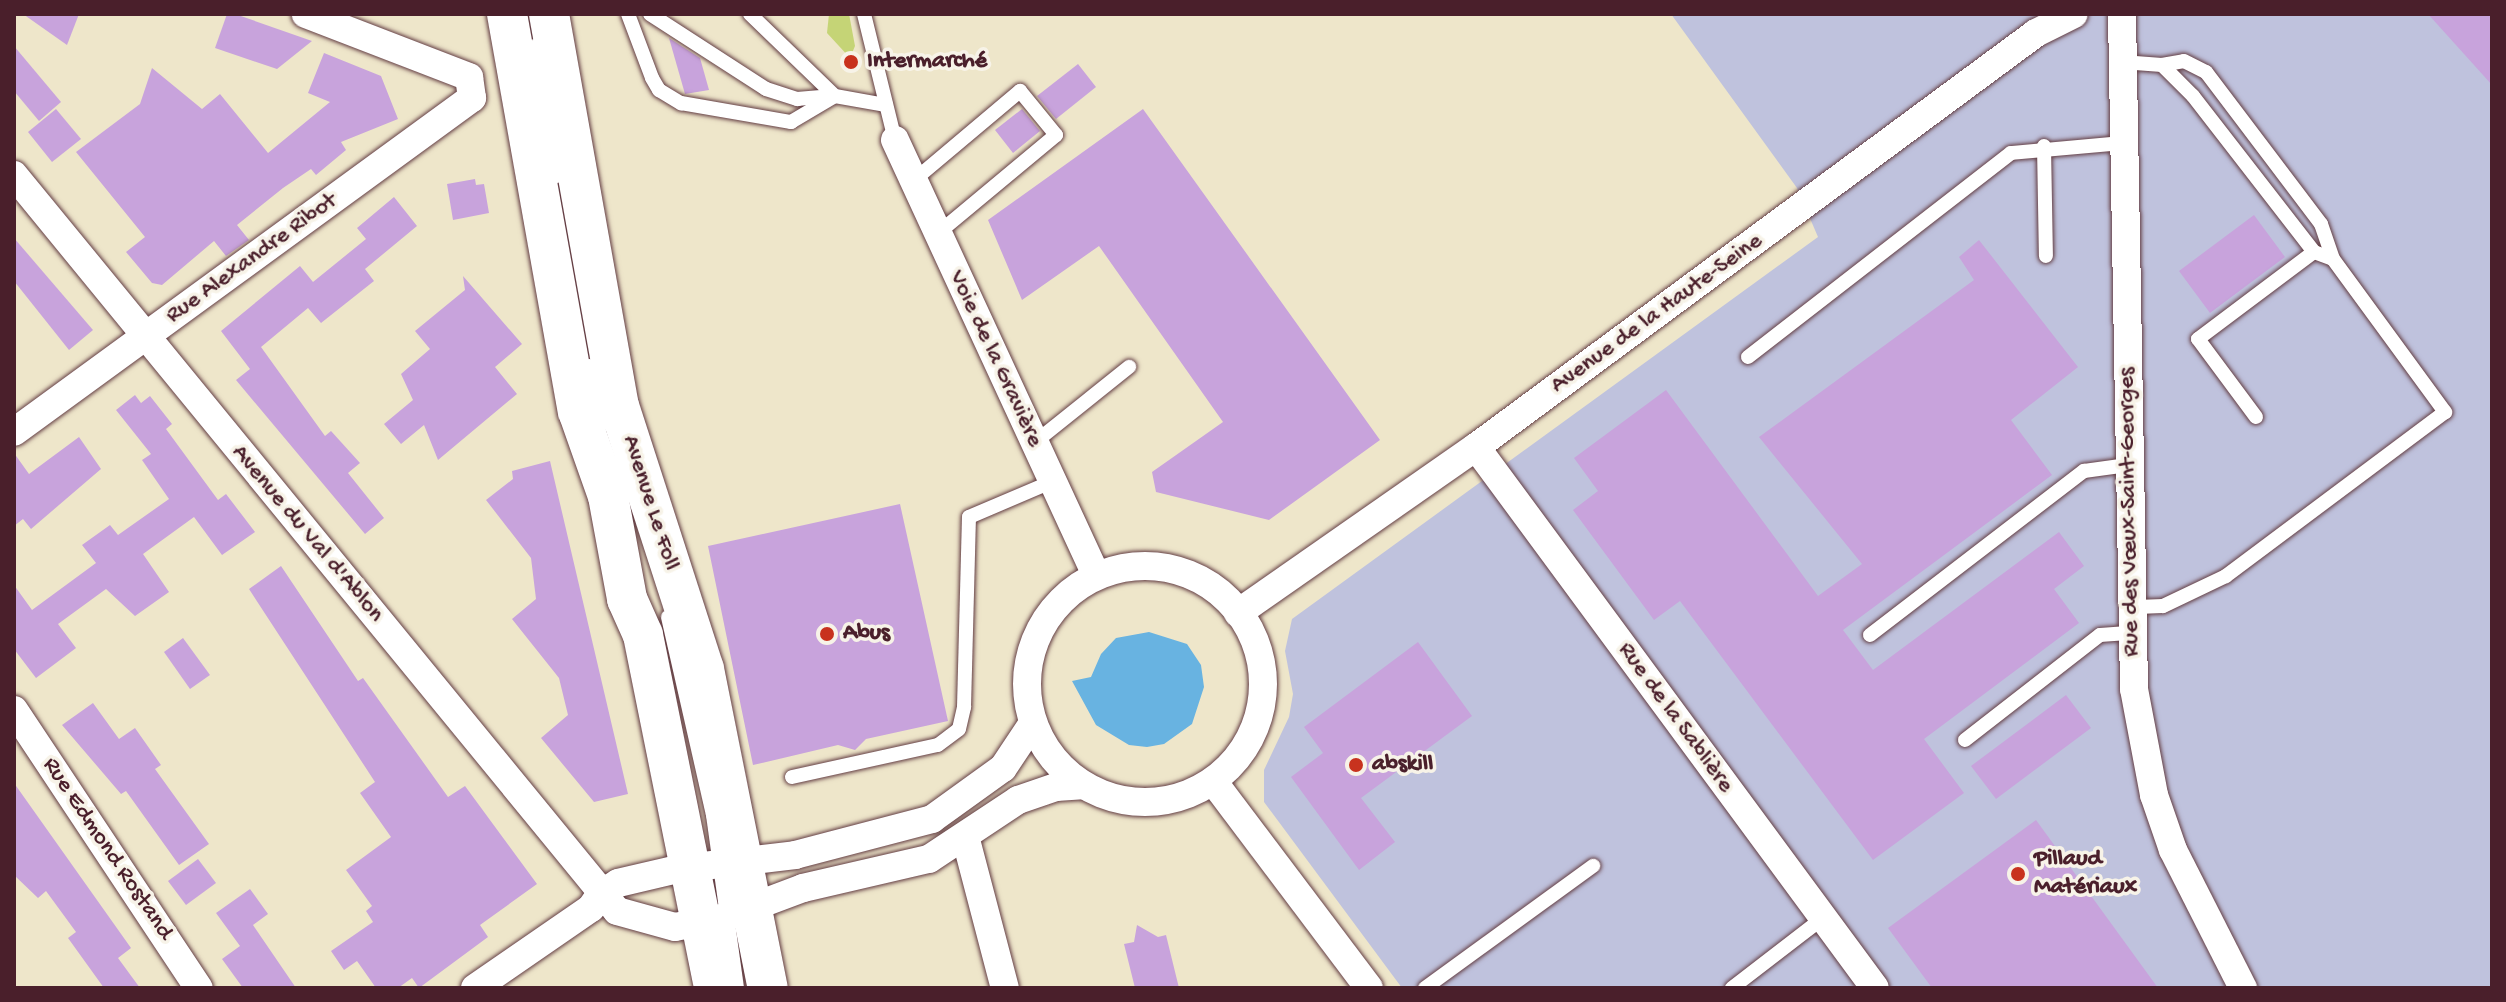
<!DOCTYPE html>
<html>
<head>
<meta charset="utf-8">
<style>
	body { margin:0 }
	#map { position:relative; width:2506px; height:1002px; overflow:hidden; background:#eee6ca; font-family:"Gochi Hand",sans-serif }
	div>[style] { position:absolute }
	.industrial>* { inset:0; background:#bfc2dd }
	.green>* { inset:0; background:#c5d476 }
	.water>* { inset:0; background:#68b3e1 }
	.building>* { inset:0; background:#c8a3dc }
	.roads { filter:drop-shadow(0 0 2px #633d43) drop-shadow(0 0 2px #633d43) }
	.service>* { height:14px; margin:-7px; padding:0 7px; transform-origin:7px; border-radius:7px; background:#fff }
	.minor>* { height:28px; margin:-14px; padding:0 14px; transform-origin:14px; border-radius:14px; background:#fff }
	.minor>.ring { margin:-14px; padding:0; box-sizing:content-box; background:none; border:28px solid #fff; border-radius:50% }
	.secondary>* { height:40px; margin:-20px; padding:0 20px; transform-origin:20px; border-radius:20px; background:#fff }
	.dots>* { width:22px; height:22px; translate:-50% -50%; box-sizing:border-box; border:4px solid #f7f3e8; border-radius:50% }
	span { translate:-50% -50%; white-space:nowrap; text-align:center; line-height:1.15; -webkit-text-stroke:7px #f7f3e8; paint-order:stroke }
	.poi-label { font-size:24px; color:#4a1f2b; font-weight:700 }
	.left { translate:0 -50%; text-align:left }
	.street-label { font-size:24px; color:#4a1f2b }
	.frame { position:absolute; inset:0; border:16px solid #4a1f2b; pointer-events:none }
</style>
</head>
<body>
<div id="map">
	<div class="industrial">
		<div style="clip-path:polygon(1671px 14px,2492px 14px,2492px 988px,1402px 988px,1264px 802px,1264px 770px,1289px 717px,1293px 694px,1285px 651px,1292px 619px,1818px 237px,1797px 188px)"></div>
	</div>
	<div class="green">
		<div style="clip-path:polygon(829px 14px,849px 14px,855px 46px,850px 58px,827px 33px)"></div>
	</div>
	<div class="water">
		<div style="clip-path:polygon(1149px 632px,1187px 644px,1201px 665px,1204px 687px,1192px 724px,1164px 744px,1147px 747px,1129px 745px,1096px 725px,1072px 681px,1091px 677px,1101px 654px,1116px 638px)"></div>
	</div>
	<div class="building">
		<div style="clip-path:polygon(23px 14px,79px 14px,67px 45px)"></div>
		<div style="clip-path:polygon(227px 14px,235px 14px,312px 41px,277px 69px,215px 48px)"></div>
		<div style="clip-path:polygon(2428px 14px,2492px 14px,2492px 85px)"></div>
		<div style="clip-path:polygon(669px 38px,700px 58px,709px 90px,685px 94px)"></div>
		<div style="clip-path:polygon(14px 46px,61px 102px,39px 121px,14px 91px)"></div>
		<div style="clip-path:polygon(324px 53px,381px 76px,398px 119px,341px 142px,346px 150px,316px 175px,311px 169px,283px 188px,237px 225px,249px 240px,226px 256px,214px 241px,162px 285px,152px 283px,126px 252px,145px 237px,76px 152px,140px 104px,152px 68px,202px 109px,220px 94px,268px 153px,330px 102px,308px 93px)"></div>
		<div style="clip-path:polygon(1078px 64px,1096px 87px,1056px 119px,1037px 96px)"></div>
		<div style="clip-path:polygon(56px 109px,81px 139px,52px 162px,28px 132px)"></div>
		<div style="clip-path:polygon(1022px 109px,1040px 131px,1013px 153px,995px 130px)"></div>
		<div style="clip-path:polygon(1143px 109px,1380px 440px,1269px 520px,1156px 492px,1152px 472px,1223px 422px,1099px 246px,1022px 300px,988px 220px)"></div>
		<div style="clip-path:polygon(475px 179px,476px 185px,484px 184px,489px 213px,453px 220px,447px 184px)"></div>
		<div style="clip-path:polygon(394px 197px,417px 226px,365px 269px,374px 281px,321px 323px,308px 308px,261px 347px,325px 436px,331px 431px,360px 463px,348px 473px,384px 518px,365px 534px,236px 380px,250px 369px,221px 331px,300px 266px,313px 282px,366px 239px,357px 228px)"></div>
		<div style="clip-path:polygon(2254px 215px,2285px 257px,2210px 313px,2179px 271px)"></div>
		<div style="clip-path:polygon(14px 238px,93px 330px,69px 350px,14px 281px)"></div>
		<div style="clip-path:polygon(1979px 240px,2078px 367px,2011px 420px,2052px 475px,1843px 630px,1873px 670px,2059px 532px,2084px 566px,2054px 589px,2079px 623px,1924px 739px,1964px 793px,1873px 860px,1680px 601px,1654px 620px,1573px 510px,1598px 491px,1574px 458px,1666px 390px,1818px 596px,1862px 564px,1759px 437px,1974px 280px,1959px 257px)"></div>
		<div style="clip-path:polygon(463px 276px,522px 344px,495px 367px,517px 394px,438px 460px,424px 425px,401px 444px,384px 424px,413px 400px,401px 374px,430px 349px,415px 331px,465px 290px)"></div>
		<div style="clip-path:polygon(135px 395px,141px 403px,150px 396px,172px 424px,166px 429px,218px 500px,226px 494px,255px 532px,222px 555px,194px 517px,143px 554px,169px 592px,135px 616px,106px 589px,58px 624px,76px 648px,36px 678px,14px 649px,14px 585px,32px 610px,96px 563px,82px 545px,110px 525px,118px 535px,169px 499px,142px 460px,151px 454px,116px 410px)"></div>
		<div style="clip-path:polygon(79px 437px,101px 469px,31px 529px,23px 519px,14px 526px,14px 453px,29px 474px)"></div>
		<div style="clip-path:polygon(550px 461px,628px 794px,594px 802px,541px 738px,568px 715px,559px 678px,512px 619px,536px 599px,531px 558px,486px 500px,513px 479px,512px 471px)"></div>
		<div style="clip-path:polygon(900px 504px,948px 721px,866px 739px,855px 750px,838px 745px,753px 765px,708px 546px)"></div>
		<div style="clip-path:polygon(281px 566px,358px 681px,363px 678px,448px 797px,465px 786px,537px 884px,480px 925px,488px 937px,419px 988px,412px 978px,398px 988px,376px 988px,357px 961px,344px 970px,331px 951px,373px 922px,366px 911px,372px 906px,346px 870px,391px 837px,360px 793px,375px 782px,249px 589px)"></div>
		<div style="clip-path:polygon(183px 638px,210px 675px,190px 689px,164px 652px)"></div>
		<div style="clip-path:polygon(1418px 642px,1472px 716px,1361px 798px,1395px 842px,1359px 870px,1291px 777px,1323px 753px,1304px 727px)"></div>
		<div style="clip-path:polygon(2066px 695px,2091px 728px,1996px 799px,1971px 766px)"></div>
		<div style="clip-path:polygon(93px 703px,119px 739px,135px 728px,161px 765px,155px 769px,209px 844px,179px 865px,126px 791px,121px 794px,62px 725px)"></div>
		<div style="clip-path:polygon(14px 783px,131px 948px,118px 958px,140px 988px,104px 988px,68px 938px,76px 932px,46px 891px,38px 898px,14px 875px)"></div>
		<div style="clip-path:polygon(2036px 820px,2158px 988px,1932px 988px,1888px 928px)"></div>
		<div style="clip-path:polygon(198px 859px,216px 883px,186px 905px,168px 881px)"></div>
		<div style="clip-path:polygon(250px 889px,268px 914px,253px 925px,296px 988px,243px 988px,222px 959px,240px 946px,216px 913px)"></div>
		<div style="clip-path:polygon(1137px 925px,1158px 937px,1166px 935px,1179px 988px,1135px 988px,1124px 944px,1134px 942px)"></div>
	</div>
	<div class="roads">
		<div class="service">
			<div style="left:628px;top:14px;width:68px;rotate:69.4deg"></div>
			<div style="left:652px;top:78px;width:14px;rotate:60deg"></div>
			<div style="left:659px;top:90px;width:26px;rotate:31deg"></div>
			<div style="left:681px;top:103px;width:112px;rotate:9.8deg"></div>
			<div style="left:791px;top:122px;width:51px;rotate:-30.6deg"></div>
			<div style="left:650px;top:14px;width:138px;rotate:32.9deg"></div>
			<div style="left:766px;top:89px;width:33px;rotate:18deg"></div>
			<div style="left:797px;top:99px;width:33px;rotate:-5deg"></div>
			<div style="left:750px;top:14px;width:118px;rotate:44deg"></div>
			<div style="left:835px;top:96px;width:52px;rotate:10deg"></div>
			<div style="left:864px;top:14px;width:130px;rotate:76.2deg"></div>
			<div style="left:535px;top:46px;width:132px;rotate:80.8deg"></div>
			<div style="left:2122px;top:62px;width:40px;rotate:4.3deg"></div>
			<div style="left:2162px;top:65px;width:44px;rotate:45deg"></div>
			<div style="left:2193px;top:96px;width:197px;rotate:52.2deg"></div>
			<div style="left:2314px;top:252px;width:20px;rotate:20deg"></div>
			<div style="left:2333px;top:259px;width:190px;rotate:53.8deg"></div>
			<div style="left:2445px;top:412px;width:274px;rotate:143.2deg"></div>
			<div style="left:2226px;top:576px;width:70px;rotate:154.5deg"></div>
			<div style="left:2163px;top:606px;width:33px;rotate:178deg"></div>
			<div style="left:2162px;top:65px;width:22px;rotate:-10deg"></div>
			<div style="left:2184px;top:61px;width:25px;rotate:27deg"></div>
			<div style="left:2206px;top:72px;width:191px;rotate:52.9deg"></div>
			<div style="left:2321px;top:224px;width:37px;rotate:71deg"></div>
			<div style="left:2044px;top:146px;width:110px;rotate:89deg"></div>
			<div style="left:913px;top:181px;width:140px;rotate:-40.1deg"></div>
			<div style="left:1020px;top:91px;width:57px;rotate:50.7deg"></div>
			<div style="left:1056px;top:135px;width:155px;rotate:140.2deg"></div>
			<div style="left:1748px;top:357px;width:333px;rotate:-37.8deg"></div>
			<div style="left:2011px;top:153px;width:113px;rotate:-5.1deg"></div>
			<div style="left:589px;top:366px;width:59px;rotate:75.3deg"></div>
			<div style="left:2256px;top:417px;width:97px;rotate:-126.6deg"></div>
			<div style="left:2198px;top:339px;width:145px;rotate:-36.9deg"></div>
			<div style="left:1034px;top:443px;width:122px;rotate:-38.7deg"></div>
			<div style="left:668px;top:617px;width:203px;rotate:77.2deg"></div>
			<div style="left:713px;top:815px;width:175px;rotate:82.1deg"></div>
			<div style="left:1870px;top:635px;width:270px;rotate:-37.5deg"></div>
			<div style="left:2084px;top:471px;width:44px;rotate:-7.8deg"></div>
			<div style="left:1965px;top:740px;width:171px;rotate:-37.9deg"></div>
			<div style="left:2100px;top:635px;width:31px;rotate:-4deg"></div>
			<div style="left:792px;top:777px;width:149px;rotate:-12.4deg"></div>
			<div style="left:938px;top:745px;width:26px;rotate:-37deg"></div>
			<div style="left:959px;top:729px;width:23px;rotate:-77deg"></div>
			<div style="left:964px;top:707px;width:190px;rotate:-88.5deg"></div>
			<div style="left:969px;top:517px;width:89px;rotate:-23.1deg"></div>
			<div style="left:1425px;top:988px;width:208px;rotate:-36deg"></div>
			<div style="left:1732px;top:988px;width:115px;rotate:-37.6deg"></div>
		</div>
		<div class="minor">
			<div style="left:2122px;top:14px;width:675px;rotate:88.98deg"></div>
			<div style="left:2134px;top:689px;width:108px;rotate:79.3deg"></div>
			<div style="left:2154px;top:795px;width:58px;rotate:70.9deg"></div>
			<div style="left:2173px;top:850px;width:155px;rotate:63.1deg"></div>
			<div style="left:895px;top:140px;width:480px;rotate:65.2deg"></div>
			<div style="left:14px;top:175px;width:951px;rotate:50.67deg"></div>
			<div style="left:617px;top:911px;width:60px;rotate:15.4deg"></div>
			<div style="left:675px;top:927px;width:52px;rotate:-11.1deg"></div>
			<div style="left:726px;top:917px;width:82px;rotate:-20.6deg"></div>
			<div style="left:803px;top:888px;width:129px;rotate:-13deg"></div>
			<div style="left:929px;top:859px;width:107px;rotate:-33.5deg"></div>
			<div style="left:1018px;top:800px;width:40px;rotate:-18.9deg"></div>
			<div style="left:1056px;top:787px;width:26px;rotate:-4deg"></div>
			<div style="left:14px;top:432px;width:567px;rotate:-36.1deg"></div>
			<div style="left:472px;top:98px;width:21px;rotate:-98deg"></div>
			<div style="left:469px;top:77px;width:175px;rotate:-158.9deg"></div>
			<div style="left:1476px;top:447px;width:672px;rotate:53.59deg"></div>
			<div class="ring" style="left:1027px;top:566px;width:208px;height:208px"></div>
			<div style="left:1238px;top:613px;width:290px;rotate:-34.9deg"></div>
			<div style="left:1476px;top:447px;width:696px;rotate:-36.47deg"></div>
			<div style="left:2036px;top:33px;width:42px;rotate:-26.6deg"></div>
			<div style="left:14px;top:710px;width:334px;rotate:56.4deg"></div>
			<div style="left:1213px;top:781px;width:259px;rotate:53deg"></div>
			<div style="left:965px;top:836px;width:157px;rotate:75.3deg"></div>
			<div style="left:475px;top:988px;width:141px;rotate:-34.6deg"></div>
			<div style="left:591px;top:908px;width:18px;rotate:-56deg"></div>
			<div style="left:601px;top:893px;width:20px;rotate:-30deg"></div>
			<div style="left:618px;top:883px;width:62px;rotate:-13.1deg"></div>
			<div style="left:678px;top:869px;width:118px;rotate:-6.8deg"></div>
			<div style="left:795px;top:855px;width:142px;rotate:-14.7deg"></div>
			<div style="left:932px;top:819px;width:87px;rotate:-35.7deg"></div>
			<div style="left:1003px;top:768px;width:54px;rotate:-56.3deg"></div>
		</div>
		<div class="secondary">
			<div style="left:507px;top:14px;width:403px;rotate:79.9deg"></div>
			<div style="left:578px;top:411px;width:90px;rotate:70.6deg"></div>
			<div style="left:608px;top:496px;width:105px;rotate:79.5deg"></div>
			<div style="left:627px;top:599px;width:39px;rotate:66deg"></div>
			<div style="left:643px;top:635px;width:360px;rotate:78.6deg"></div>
			<div style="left:549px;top:14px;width:398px;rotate:79.9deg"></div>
			<div style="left:619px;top:406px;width:276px;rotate:72.1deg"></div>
			<div style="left:704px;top:669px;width:325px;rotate:78.7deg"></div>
		</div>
	</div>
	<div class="dots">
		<div style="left:851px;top:62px;background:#c8321e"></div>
		<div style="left:827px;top:634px;background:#c8321e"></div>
		<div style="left:1356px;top:765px;background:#c8321e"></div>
		<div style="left:2018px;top:874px;background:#c8321e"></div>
	</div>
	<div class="poi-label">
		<span class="left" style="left:867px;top:62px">Intermarché</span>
		<span class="left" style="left:843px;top:634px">Abus</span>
		<span class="left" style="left:1372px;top:765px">abskill</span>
		<span class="left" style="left:2034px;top:874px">Pillaud<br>Matériaux</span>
	</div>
	<div class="street-label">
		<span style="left:252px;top:259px;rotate:-36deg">Rue Alexandre Ribot</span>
		<span style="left:1657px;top:314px;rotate:-36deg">Avenue de la Haute-Seine</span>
		<span style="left:995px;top:359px;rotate:65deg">Voie de la Gravière</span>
		<span style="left:650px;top:503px;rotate:72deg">Avenue Le Foll</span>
		<span style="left:2130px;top:512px;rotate:-91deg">Rue des Vœux-Saint-Georges</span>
		<span style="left:307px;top:534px;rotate:50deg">Avenue du Val d'Ablon</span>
		<span style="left:1675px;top:718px;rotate:54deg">Rue de la Sablière</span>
		<span style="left:107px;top:849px;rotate:56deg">Rue Edmond Rostand</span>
	</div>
	<div class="frame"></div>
</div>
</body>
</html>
